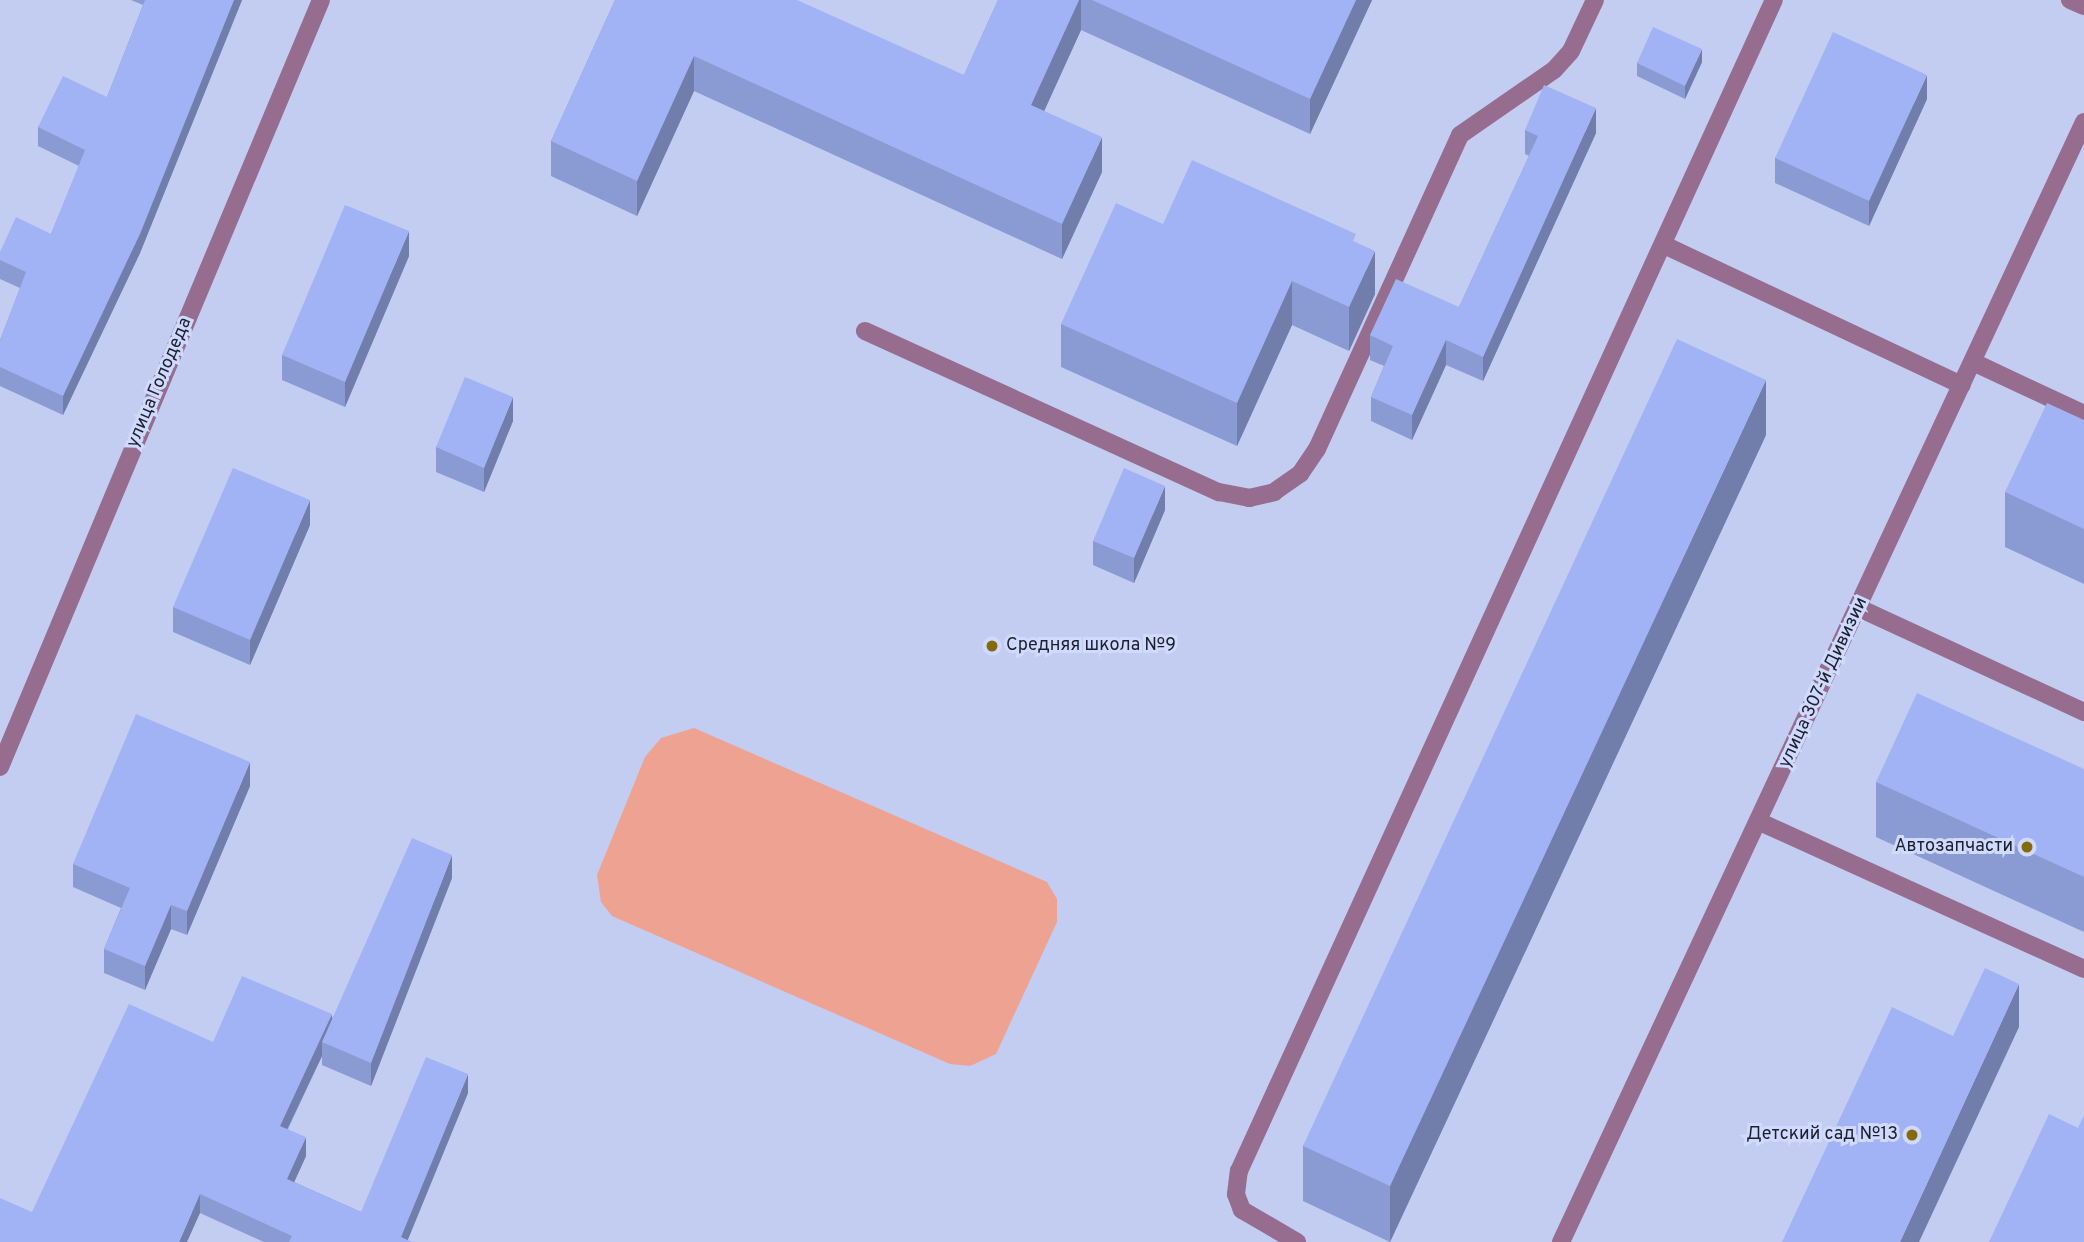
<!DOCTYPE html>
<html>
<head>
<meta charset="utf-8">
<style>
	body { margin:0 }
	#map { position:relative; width:2084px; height:1242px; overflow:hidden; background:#c3cdf1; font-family:Overpass,sans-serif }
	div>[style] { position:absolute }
	.green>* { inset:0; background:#eea292 }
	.minor>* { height:18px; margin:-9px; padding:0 9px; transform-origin:9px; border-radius:9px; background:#966d8f }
	.wall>* { inset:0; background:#8a9ad2 }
	.shaded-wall>* { inset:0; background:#717dab }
	.building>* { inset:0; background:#a1b3f4 }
	.dots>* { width:19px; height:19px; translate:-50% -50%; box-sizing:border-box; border:4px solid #d0dafe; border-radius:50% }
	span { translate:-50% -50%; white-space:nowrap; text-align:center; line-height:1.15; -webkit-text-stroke:6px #d0dafe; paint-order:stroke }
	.street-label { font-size:18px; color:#1c202d }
	.poi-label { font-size:18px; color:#1c202d }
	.left { translate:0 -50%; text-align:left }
	.right { translate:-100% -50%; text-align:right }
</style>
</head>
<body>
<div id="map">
	<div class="green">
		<div style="clip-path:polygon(694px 728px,1047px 882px,1057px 899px,1057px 922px,996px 1054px,970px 1066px,950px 1064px,612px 916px,601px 902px,597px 875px,645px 757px,661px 738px)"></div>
	</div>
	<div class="minor">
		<div style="left:2070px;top:0;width:15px;rotate:23deg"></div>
		<div style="left:1664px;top:245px;width:329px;rotate:25.2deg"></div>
		<div style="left:865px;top:331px;width:389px;rotate:24.5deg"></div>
		<div style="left:1219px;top:492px;width:31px;rotate:11deg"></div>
		<div style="left:1249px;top:498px;width:26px;rotate:-13deg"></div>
		<div style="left:1274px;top:492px;width:32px;rotate:-35deg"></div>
		<div style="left:1300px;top:474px;width:30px;rotate:-56deg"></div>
		<div style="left:1317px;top:449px;width:345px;rotate:-65.5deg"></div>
		<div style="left:1460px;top:135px;width:114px;rotate:-34.7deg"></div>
		<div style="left:1554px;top:70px;width:25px;rotate:-48deg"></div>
		<div style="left:1571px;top:51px;width:56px;rotate:-64.8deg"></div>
		<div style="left:1973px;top:362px;width:123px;rotate:25.1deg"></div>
		<div style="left:1859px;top:608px;width:248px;rotate:24.8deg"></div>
		<div style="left:0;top:767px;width:831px;rotate:-67.29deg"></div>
		<div style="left:1760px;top:822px;width:356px;rotate:24.4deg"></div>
		<div style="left:1297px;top:1242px;width:64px;rotate:-149.8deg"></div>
		<div style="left:1242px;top:1210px;width:17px;rotate:-111deg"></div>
		<div style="left:1236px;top:1194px;width:23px;rotate:-83deg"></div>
		<div style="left:1239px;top:1171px;width:1287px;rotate:-65.45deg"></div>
		<div style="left:1561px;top:1242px;width:1236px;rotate:-64.97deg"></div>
	</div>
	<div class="wall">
		<div style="clip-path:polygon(131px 0,242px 0,140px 253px,63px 415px,0 386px,0 340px,20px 288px,0 279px,0 252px,51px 234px,79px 166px,38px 146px,38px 127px,107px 97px,143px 5px)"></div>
		<div style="clip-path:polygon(615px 0,964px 75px,998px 0,1372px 0,1310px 134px,1081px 30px,1044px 111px,1102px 172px,1062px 259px,694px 91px,637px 216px,551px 176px,551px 141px)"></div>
		<div style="clip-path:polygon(1702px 62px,1685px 99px,1637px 76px,1637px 63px)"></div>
		<div style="clip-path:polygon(1927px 99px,1869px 226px,1775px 183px,1775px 158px)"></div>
		<div style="clip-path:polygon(1525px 130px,1596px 133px,1483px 381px,1446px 365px,1412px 440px,1371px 421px,1371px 397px,1384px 366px,1370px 360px,1370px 335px,1459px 307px,1529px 156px,1525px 154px)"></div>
		<div style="clip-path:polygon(1356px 242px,1375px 294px,1349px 351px,1292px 325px,1237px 446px,1061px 367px,1061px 324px)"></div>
		<div style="clip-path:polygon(409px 256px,345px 407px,282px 380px,282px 355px)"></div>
		<div style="clip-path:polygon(2084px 420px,2084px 584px,2005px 547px,2005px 492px)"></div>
		<div style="clip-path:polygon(513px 421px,484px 492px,436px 472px,436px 447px)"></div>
		<div style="clip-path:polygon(1766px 435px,1390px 1242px,1303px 1201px,1303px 1146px)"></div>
		<div style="clip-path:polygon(1165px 510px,1134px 583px,1093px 565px,1093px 541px)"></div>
		<div style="clip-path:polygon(310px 525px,250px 665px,173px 632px,173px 607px)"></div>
		<div style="clip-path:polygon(2084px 769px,2084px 932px,1876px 837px,1876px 782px)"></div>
		<div style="clip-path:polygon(250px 786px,187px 935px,171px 929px,145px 990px,104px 973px,104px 949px,121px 908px,73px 887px,73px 864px)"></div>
		<div style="clip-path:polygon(452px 878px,371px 1086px,322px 1065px,322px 1056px,288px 1129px,306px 1156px,294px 1182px,361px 1212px,468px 1093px,407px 1240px,412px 1242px,264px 1242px,200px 1213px,32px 1212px,332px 1018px)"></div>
	</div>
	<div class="shaded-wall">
		<div style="clip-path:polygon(234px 0,242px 0,140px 253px,63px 415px,63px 396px)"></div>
		<div style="clip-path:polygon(1079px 0,1081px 0,1081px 30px,1031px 140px,1031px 105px)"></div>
		<div style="clip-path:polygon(1356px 0,1372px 0,1310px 134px,1310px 99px)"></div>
		<div style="clip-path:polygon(1702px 49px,1702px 62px,1685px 99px,1685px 86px)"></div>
		<div style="clip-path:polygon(694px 56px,694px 91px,637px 216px,637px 181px)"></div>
		<div style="clip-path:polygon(1927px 75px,1927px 99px,1869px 226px,1869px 201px)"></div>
		<div style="clip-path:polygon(1596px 108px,1596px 133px,1483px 381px,1483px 357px)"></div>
		<div style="clip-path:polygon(1102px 137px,1102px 172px,1062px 259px,1062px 224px)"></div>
		<div style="clip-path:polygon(409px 231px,409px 256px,345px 407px,345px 382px)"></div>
		<div style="clip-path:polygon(1375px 251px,1375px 294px,1349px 351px,1349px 307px)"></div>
		<div style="clip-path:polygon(1292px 281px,1292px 325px,1237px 446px,1237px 403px)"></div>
		<div style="clip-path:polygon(1446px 340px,1446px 365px,1412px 440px,1412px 415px)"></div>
		<div style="clip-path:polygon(1766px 380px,1766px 435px,1390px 1242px,1390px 1186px)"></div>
		<div style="clip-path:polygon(513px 397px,513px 421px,484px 492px,484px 468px)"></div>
		<div style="clip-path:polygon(1165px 486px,1165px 510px,1134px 583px,1134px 558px)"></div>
		<div style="clip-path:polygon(310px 500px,310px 525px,250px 665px,250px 640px)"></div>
		<div style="clip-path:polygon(250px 762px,250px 786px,187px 935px,187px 911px)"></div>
		<div style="clip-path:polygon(452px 855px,452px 878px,371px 1086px,371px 1063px)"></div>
		<div style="clip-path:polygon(171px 905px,171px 929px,145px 990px,145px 966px)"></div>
		<div style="clip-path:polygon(2019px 984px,2019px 1027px,1919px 1242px,1900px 1242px)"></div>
		<div style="clip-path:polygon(332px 1014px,332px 1033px,322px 1042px,322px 1056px,280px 1144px,280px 1126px)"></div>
		<div style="clip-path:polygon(468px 1074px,468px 1093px,407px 1242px,401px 1237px)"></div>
		<div style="clip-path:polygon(306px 1137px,306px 1156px,287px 1198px,287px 1179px)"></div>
		<div style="clip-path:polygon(200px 1194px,200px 1213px,187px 1242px,179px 1242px)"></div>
	</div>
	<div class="building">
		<div style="clip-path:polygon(145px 0,234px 0,140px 234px,63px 396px,0 367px,0 340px,26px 272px,0 260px,0 252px,16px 217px,51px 234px,85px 150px,38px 127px,63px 76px,107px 97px)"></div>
		<div style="clip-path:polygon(615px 0,797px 0,964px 75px,998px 0,1079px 0,1031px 105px,1102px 137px,1062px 224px,694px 56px,637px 181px,551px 141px)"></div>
		<div style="clip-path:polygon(1092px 0,1356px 0,1310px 99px)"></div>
		<div style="clip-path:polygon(1653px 27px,1702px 49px,1685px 86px,1637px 63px)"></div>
		<div style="clip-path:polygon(1833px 32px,1927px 75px,1869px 201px,1775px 158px)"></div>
		<div style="clip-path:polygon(1544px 85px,1596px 108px,1483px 357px,1446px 340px,1412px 415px,1371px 397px,1393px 346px,1370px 335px,1396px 279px,1459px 307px,1538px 136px,1525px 130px)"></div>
		<div style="clip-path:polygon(1192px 160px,1356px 234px,1353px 241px,1375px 251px,1349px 307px,1292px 281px,1237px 403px,1061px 324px,1116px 203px,1163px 224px)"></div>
		<div style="clip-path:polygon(345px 205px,409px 231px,345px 382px,282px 355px)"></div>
		<div style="clip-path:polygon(1677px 339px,1766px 380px,1390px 1186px,1303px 1146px)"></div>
		<div style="clip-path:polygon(465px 377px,513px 397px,484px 468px,436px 447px)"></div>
		<div style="clip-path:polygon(2047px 403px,2084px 420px,2084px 529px,2005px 492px)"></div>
		<div style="clip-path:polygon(233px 468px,310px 500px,250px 640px,173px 607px)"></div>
		<div style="clip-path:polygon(1124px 468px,1165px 486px,1134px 558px,1093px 541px)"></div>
		<div style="clip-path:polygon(1917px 693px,2084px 769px,2084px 877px,1876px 782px)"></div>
		<div style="clip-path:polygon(136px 714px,250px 762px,187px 911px,171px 905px,145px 966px,104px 949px,130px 888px,73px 864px)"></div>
		<div style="clip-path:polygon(412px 838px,452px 855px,371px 1063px,322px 1042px)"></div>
		<div style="clip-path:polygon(1985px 968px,2019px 984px,1900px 1242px,1782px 1242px,1892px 1007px,1953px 1036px)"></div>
		<div style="clip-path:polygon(242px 976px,332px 1014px,280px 1126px,306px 1137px,287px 1179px,361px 1212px,426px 1057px,468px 1074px,401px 1237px,412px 1242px,289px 1242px,292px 1236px,200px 1194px,179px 1242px,0 1242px,0 1198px,32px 1212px,129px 1004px,213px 1042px)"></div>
		<div style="clip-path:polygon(2049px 1114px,2078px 1128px,2084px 1115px,2084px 1242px,1989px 1242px)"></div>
	</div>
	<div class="dots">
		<div style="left:992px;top:646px;background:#846b07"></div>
		<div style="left:2027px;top:847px;background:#846b07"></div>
		<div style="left:1912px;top:1135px;background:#846b07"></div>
	</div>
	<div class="street-label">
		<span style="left:160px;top:383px;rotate:-67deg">улица Голодеда</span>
		<span style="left:1824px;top:683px;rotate:-65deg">улица 307-й Дивизии</span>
	</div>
	<div class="poi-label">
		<span class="left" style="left:1006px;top:646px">Средняя школа №9</span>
		<span class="right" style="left:2013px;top:847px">Автозапчасти</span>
		<span class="right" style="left:1898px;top:1135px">Детский сад №13</span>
	</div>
</div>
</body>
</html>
